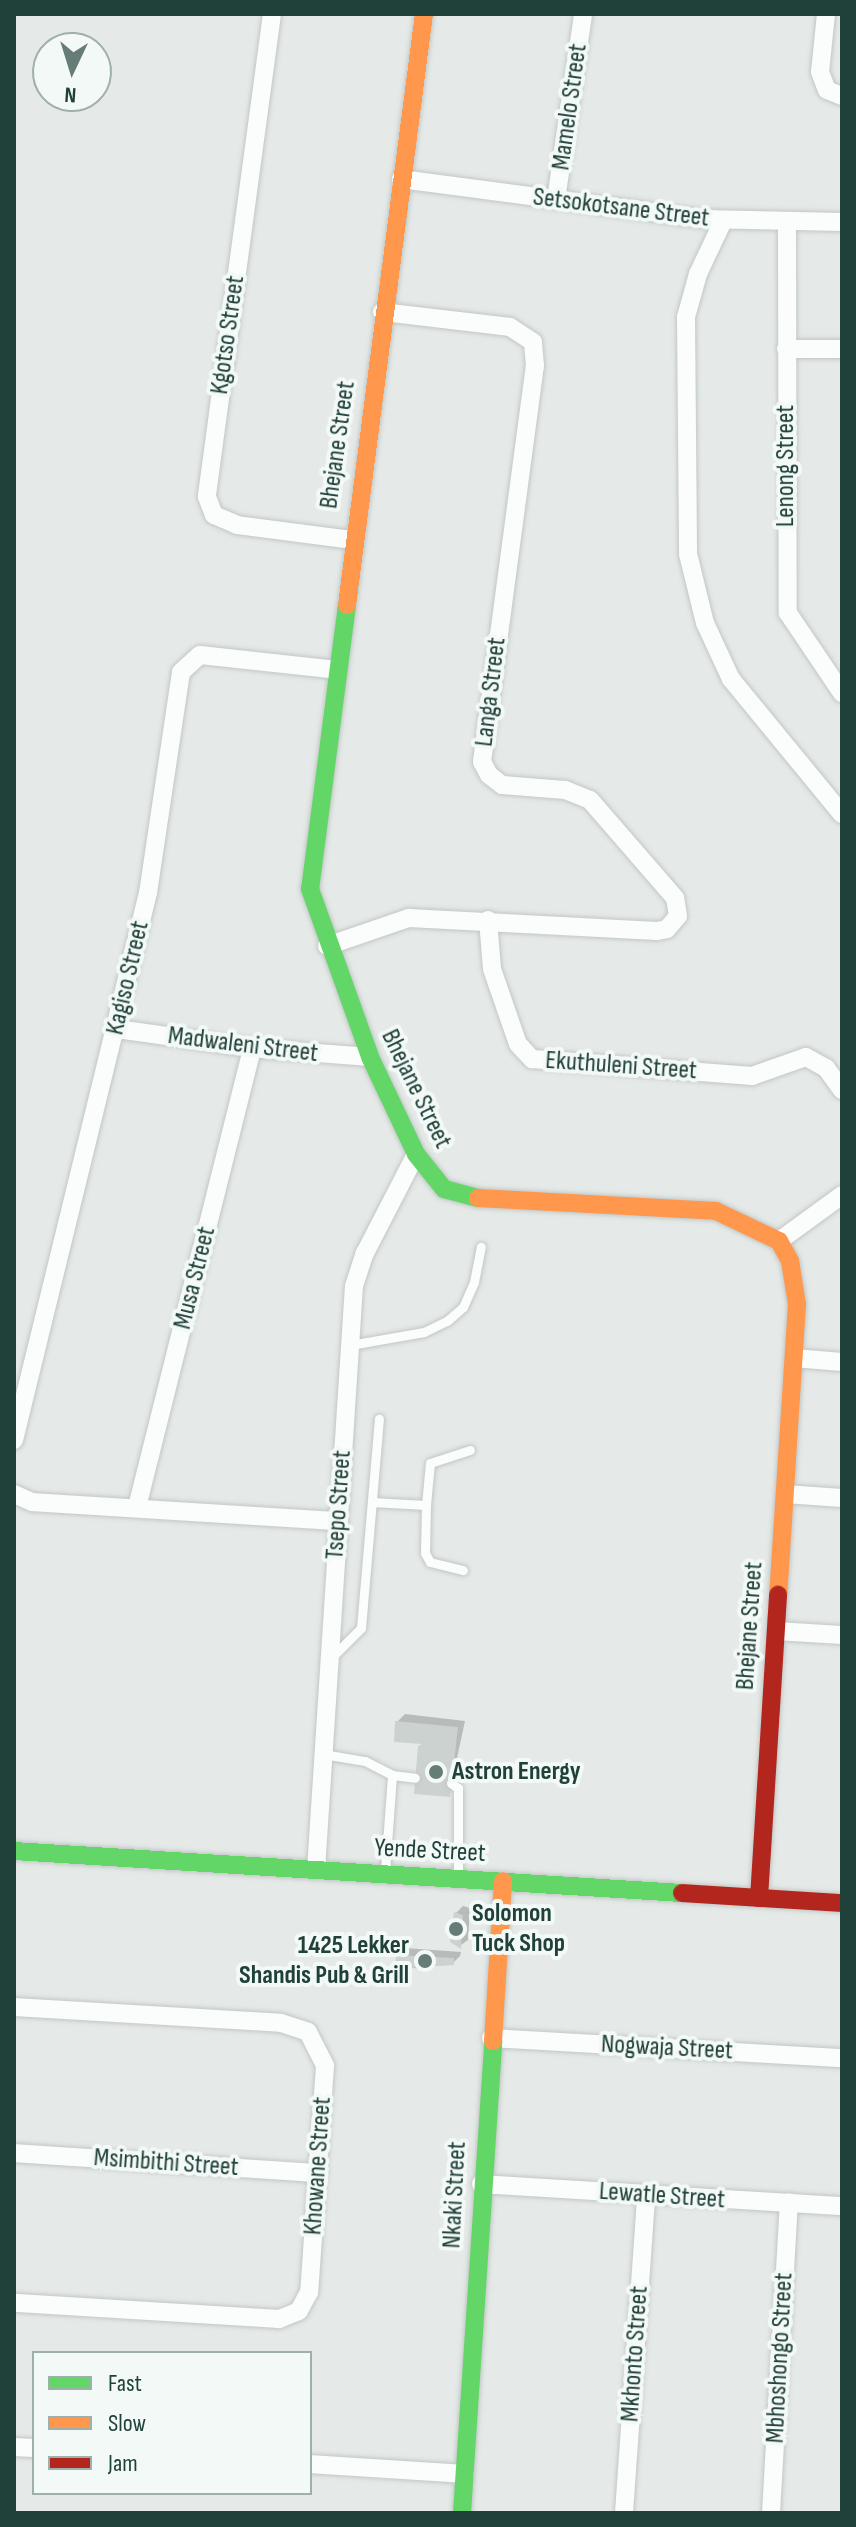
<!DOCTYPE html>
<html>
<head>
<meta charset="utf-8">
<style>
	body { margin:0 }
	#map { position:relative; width:856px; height:2527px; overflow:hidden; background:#e5eae8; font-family:"Sofia Sans Condensed",sans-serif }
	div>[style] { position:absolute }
	.shadow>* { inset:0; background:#0003 }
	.building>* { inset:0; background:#ccd2d0 }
	.roads { filter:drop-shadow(0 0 2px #c2c7c5) drop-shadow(0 0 2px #c2c7c5) }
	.lane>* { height:9px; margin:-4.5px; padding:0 4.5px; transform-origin:4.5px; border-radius:4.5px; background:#fbfcfc }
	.street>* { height:18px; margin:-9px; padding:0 9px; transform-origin:9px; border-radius:9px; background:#fbfcfc }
	.fast>* { height:18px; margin:-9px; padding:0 9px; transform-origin:9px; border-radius:9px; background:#63d668 }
	.slow>* { height:18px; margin:-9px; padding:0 9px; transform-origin:9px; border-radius:9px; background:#ff974d }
	.jam>* { height:18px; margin:-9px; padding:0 9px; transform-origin:9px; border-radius:9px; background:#b3261e }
	.dots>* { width:22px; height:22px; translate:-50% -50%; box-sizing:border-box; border:4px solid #f3f9f6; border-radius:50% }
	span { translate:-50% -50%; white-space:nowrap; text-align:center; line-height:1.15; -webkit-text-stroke:8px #f3f9f6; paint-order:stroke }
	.street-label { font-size:26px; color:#20403a }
	.poi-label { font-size:26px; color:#20403a; font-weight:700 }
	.left { translate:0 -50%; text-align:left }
	.right { translate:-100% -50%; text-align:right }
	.frame { position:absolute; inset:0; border:16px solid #20403a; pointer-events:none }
	.legend { position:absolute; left:32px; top:2351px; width:280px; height:144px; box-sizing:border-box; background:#f3f9f6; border:2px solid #9fafab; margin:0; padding:10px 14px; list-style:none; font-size:24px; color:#20403a }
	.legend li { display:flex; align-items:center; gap:16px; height:40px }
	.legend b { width:40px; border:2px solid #9fafab }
	.north { position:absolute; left:32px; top:32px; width:80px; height:80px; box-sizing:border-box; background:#f3f9f6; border:2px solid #9fafab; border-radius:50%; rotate:184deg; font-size:22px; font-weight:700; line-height:32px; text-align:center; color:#20403a }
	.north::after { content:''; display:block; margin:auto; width:28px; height:36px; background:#657c77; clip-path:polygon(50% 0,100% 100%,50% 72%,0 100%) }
</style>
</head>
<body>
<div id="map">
	<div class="shadow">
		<div style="clip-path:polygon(405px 1714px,465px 1721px,449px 1795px,423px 1743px,397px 1722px)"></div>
		<div style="clip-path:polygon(463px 1906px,470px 1908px,468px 1940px,458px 1947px,456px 1913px)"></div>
		<div style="clip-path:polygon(405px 1948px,461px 1952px,460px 1956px,453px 1963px,434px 1962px,427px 1969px,397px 1967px)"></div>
	</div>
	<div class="building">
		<div style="clip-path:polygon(395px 1721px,458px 1727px,450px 1797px,414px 1794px,418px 1746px,422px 1744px,394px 1742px)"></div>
		<div style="clip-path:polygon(454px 1912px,463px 1915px,461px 1949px,450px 1942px)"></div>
		<div style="clip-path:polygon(396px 1955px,454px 1958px,454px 1965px,395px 1969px)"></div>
	</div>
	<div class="roads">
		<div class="lane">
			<div style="left:350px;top:1345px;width:75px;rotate:-10deg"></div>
			<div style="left:424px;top:1332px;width:25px;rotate:-26deg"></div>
			<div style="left:447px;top:1321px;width:21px;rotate:-41deg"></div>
			<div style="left:463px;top:1307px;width:27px;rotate:-66deg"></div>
			<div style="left:474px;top:1282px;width:36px;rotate:-79deg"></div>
			<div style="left:372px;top:1502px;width:54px;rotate:3.2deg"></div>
			<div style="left:426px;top:1505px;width:48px;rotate:91.2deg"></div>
			<div style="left:425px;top:1553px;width:10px;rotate:61deg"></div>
			<div style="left:430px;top:1562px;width:34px;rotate:14deg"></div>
			<div style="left:426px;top:1505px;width:42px;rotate:-84.6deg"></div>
			<div style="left:430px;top:1463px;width:42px;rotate:-18deg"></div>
			<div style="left:332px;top:1657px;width:41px;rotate:-45deg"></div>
			<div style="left:361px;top:1628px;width:210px;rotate:-85.1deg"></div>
			<div style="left:323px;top:1754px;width:43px;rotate:9.5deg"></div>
			<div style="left:365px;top:1761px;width:30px;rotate:27deg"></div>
			<div style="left:392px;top:1775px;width:23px;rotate:7deg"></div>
			<div style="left:451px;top:1783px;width:9px;rotate:36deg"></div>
			<div style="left:458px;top:1788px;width:91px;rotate:90deg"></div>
			<div style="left:385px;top:1871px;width:96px;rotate:-85.8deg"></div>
		</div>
		<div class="street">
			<div style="left:272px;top:14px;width:487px;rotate:97.7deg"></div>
			<div style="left:207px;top:497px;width:19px;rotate:69deg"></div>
			<div style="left:214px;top:515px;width:25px;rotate:23deg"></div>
			<div style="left:237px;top:525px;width:116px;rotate:7.4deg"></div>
			<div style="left:826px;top:14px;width:58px;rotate:95.9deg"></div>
			<div style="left:820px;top:72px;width:19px;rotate:69deg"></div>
			<div style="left:827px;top:90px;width:16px;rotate:22deg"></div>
			<div style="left:401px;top:179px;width:305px;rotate:7.5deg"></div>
			<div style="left:703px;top:219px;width:139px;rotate:1.2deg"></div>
			<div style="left:556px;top:200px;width:188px;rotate:-81.7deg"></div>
			<div style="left:723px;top:221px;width:59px;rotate:115.3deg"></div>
			<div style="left:698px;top:274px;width:45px;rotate:105.6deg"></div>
			<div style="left:686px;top:317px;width:237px;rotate:89.5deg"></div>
			<div style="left:688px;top:554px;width:71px;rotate:76.2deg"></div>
			<div style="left:705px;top:623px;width:62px;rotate:65.1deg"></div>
			<div style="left:731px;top:679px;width:175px;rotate:50.6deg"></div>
			<div style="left:787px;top:222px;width:391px;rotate:89.9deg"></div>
			<div style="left:788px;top:613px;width:97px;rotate:56deg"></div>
			<div style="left:786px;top:349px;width:56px"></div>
			<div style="left:488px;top:920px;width:49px;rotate:85.3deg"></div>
			<div style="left:492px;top:969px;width:79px;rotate:70.9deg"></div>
			<div style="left:518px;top:1044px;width:21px;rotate:47deg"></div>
			<div style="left:532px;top:1059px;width:221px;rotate:4.4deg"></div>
			<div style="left:752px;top:1076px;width:57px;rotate:-19.4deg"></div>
			<div style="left:806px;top:1057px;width:23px;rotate:29deg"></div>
			<div style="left:826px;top:1068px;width:27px;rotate:54deg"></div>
			<div style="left:327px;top:946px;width:87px;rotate:-18.9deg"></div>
			<div style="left:409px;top:918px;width:248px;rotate:3deg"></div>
			<div style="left:657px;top:931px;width:10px;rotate:-11deg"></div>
			<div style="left:667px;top:929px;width:17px;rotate:-50deg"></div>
			<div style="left:678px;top:916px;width:18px;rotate:-99deg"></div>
			<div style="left:675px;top:898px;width:130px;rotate:-130.9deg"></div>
			<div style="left:590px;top:800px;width:27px;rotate:-158deg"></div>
			<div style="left:565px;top:790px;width:63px;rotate:-175.5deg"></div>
			<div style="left:502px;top:785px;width:16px;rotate:-142deg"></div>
			<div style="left:489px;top:775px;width:15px;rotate:-118deg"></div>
			<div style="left:482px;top:762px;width:400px;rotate:-82.4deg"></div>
			<div style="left:535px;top:366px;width:24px;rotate:-95deg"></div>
			<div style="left:533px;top:342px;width:27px;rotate:-147deg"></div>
			<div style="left:510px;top:327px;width:129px;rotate:-173.3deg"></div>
			<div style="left:117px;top:1029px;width:136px;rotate:8deg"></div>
			<div style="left:252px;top:1048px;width:118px;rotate:4.4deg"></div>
			<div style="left:779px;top:1241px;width:78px;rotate:-36.1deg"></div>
			<div style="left:794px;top:1358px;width:48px;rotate:4.8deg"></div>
			<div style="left:14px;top:1440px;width:563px;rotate:-76.24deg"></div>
			<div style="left:148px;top:893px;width:223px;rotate:-81.5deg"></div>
			<div style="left:181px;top:672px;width:25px;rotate:-42deg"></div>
			<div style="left:200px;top:655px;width:138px;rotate:6.2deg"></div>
			<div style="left:14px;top:1494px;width:20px;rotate:24deg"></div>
			<div style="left:32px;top:1502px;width:307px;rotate:3.6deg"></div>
			<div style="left:785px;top:1494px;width:57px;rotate:4deg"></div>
			<div style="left:137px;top:1507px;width:473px;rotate:-75.9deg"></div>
			<div style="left:776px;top:1631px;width:66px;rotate:3.5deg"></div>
			<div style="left:316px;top:1870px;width:585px;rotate:-86.28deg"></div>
			<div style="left:354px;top:1286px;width:35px;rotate:-72deg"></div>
			<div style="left:365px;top:1253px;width:111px;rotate:-62.7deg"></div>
			<div style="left:14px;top:2007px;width:267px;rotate:3.4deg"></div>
			<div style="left:281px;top:2023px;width:28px;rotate:18deg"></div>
			<div style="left:308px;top:2032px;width:38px;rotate:63deg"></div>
			<div style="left:325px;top:2066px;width:227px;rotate:94deg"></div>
			<div style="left:309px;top:2292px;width:21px;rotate:118deg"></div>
			<div style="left:299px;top:2311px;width:22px;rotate:158deg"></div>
			<div style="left:279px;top:2319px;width:265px;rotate:-176.5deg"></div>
			<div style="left:491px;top:2038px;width:352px;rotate:3.3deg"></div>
			<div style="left:14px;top:2153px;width:305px;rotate:3.8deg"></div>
			<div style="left:481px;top:2184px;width:362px;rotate:3.5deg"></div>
			<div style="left:14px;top:2447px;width:20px;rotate:3deg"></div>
			<div style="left:310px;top:2464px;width:155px;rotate:3.7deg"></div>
			<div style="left:624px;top:2513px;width:319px;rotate:-86deg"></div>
			<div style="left:771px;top:2513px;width:311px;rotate:-86.7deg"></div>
		</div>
		<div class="fast">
			<div style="left:347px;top:605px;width:286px;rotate:97.4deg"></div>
			<div style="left:310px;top:889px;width:178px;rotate:70.3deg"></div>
			<div style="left:370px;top:1057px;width:107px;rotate:64.6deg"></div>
			<div style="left:416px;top:1154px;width:45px;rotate:51.3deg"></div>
			<div style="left:444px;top:1189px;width:35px;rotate:15deg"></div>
			<div style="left:14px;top:1851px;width:669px;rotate:3.6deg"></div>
			<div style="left:462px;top:2513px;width:473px;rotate:-86.2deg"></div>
		</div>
		<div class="slow">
			<div style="left:347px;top:605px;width:596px;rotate:-82.58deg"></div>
			<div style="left:478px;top:1198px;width:238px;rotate:3.1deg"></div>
			<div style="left:716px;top:1211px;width:70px;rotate:25.5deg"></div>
			<div style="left:779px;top:1241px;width:23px;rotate:61deg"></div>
			<div style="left:790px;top:1261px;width:44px;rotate:80.8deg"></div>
			<div style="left:797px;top:1304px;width:292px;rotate:93.7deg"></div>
			<div style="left:493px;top:2041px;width:160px;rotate:-86.4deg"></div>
		</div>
		<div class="jam">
			<div style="left:682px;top:1893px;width:160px;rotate:3.6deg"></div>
			<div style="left:759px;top:1898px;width:304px;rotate:-86.4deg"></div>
		</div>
	</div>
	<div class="dots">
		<div style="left:436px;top:1772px;background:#657c77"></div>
		<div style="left:456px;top:1929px;background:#657c77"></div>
		<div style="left:425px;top:1961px;background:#657c77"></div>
	</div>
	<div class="street-label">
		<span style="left:570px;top:107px;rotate:-82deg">Mamelo Street</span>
		<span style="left:621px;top:208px;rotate:7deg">Setsokotsane Street</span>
		<span style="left:228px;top:335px;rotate:-82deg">Kgotso Street</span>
		<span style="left:338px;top:445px;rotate:-82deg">Bhejane Street</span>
		<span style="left:786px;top:466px;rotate:-90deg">Lenong Street</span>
		<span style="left:491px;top:692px;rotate:-83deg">Langa Street</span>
		<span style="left:128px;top:978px;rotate:-77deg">Kagiso Street</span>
		<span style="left:243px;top:1045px;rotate:7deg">Madwaleni Street</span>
		<span style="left:621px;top:1066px;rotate:4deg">Ekuthuleni Street</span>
		<span style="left:416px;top:1089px;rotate:64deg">Bhejane Street</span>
		<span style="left:195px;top:1278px;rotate:-76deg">Musa Street</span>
		<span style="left:339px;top:1505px;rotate:-86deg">Tsepo Street</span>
		<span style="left:750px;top:1626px;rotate:-86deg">Bhejane Street</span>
		<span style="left:430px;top:1851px;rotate:3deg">Yende Street</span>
		<span style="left:667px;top:2048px;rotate:3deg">Nogwaja Street</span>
		<span style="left:166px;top:2163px;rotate:4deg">Msimbithi Street</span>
		<span style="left:318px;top:2166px;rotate:-86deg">Khowane Street</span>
		<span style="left:455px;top:2195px;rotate:-87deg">Nkaki Street</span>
		<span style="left:662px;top:2196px;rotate:4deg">Lewatle Street</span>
		<span style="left:635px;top:2354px;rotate:-86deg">Mkhonto Street</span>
		<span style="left:780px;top:2358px;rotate:-87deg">Mbhoshongo Street</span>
	</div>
	<div class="poi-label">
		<span class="left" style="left:452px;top:1772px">Astron Energy</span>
		<span class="left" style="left:472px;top:1929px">Solomon<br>Tuck Shop</span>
		<span class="right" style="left:409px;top:1961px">1425 Lekker<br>Shandis Pub &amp; Grill</span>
	</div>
	<div class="frame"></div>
	<ul class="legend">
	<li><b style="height:10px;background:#63d668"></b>Fast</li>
	<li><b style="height:10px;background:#ff974d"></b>Slow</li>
	<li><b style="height:10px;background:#b3261e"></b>Jam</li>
	</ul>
	<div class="north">N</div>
</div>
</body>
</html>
